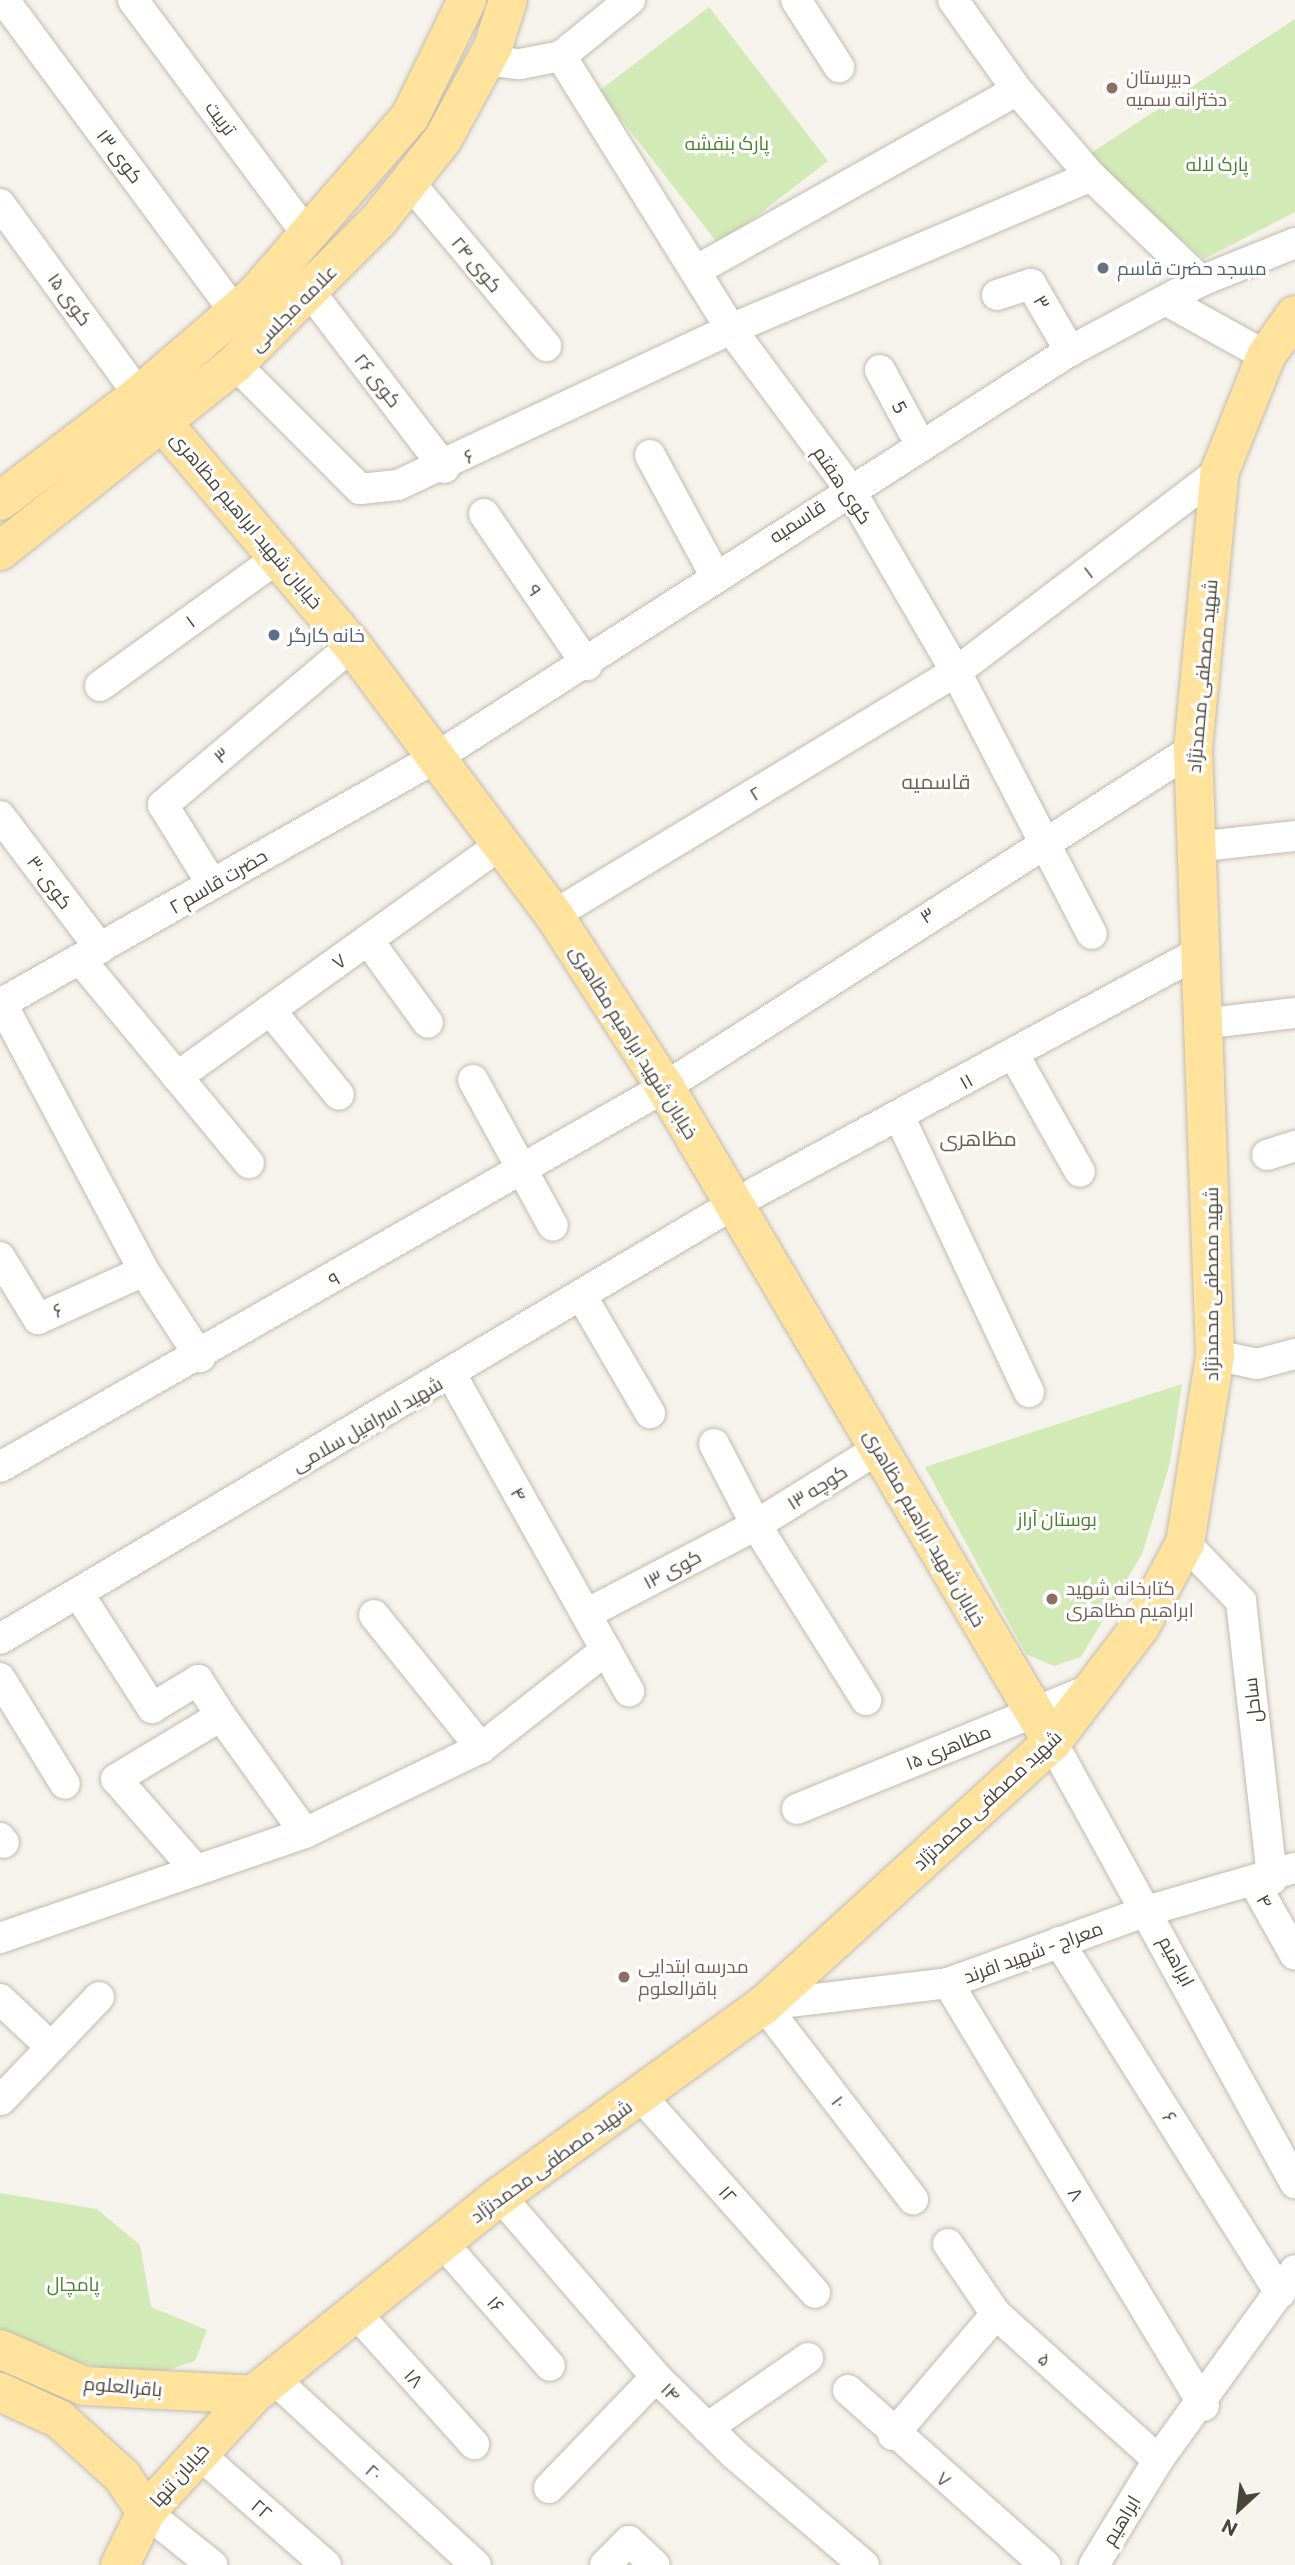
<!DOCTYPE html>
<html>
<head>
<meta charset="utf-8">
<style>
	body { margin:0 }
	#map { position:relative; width:1295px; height:2565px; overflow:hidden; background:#f6f3ec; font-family:Commissioner,Cairo,sans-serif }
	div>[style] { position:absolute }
	.green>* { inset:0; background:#d2eab5 }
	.roads { filter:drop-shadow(0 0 2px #c2bbae) drop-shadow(0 0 2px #c2bbae) }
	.minor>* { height:30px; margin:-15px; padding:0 15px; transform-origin:15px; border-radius:15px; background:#fff }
	.major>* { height:38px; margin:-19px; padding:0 19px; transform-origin:19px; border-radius:19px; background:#ffe39c }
	.dots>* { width:19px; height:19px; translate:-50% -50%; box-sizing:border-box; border:4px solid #fff; border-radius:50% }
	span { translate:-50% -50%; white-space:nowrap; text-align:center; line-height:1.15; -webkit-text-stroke:6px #fff; paint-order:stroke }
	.education-label { font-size:19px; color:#785e54 }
	.left { translate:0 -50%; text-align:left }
	.street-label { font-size:19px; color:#4b4439 }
	.park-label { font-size:19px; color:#4a7f2a }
	.worship-label { font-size:19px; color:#5b616d }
	.service-label { font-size:19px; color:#4e5e75 }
	.neighbourhood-label { font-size:21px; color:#6e6250 }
	.north { position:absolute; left:1204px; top:2474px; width:70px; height:70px; -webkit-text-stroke:5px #fff; paint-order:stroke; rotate:207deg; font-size:19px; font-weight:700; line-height:28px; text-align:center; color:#4b4439 }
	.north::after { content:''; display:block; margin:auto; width:24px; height:32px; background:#4b4439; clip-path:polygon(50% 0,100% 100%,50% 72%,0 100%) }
</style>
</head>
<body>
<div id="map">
	<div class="green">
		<div style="clip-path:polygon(709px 7px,828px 161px,719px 245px,599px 91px)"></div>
		<div style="clip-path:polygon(1295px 19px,1295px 212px,1204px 259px,1085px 157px)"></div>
		<div style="clip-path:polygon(1182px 1384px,1170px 1463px,1142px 1554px,1081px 1657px,1054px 1666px,1026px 1654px,925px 1467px)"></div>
		<div style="clip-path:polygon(0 2193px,97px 2209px,140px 2245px,151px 2307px,207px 2330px,195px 2361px,159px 2373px,102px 2368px,45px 2353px,0 2330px)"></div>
	</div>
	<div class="roads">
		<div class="minor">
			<div style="left:4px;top:0;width:388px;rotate:53.5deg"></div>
			<div style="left:133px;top:0;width:295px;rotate:53.4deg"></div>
			<div style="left:796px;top:0;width:80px;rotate:57.3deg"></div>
			<div style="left:953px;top:0;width:110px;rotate:54.6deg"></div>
			<div style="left:1017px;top:90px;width:113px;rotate:49.3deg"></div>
			<div style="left:1091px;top:176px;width:152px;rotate:43.7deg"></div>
			<div style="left:561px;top:56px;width:322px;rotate:58.1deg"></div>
			<div style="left:731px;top:329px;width:198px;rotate:53.4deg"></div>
			<div style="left:849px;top:488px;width:213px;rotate:59.8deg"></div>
			<div style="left:956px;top:672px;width:295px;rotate:62.6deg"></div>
			<div style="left:485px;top:60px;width:35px;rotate:7deg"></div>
			<div style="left:520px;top:64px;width:42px;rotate:-11deg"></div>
			<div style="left:561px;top:56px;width:89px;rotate:-39.1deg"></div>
			<div style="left:409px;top:182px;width:214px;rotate:50.1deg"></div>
			<div style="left:0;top:204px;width:236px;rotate:54deg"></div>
			<div style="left:695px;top:271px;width:369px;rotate:-29.3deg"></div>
			<div style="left:311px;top:293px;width:220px;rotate:52.6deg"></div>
			<div style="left:997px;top:295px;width:36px;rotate:-18deg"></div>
			<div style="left:1031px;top:284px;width:78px;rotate:59.8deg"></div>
			<div style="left:1167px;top:301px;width:113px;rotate:29.1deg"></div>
			<div style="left:235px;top:364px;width:177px;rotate:45deg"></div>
			<div style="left:360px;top:489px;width:38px;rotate:-6deg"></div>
			<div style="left:398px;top:485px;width:368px;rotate:-25.1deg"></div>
			<div style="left:731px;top:329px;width:391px;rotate:-23deg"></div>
			<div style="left:880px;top:370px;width:84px;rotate:61.6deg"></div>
			<div style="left:650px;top:455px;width:136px;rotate:61.6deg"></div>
			<div style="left:484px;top:514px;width:183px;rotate:55.7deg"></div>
			<div style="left:100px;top:686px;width:222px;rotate:-35.8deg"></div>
			<div style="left:0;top:816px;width:166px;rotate:52.9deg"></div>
			<div style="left:1194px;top:847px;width:102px;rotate:-6.2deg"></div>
			<div style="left:212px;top:884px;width:93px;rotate:-121.8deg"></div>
			<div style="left:163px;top:805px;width:248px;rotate:-40.2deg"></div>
			<div style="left:554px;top:915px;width:470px;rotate:-31.2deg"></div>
			<div style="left:956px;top:672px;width:332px;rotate:-37.3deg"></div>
			<div style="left:368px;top:940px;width:102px;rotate:54.1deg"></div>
			<div style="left:80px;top:959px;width:265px;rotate:50.4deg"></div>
			<div style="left:0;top:1004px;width:502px;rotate:-29.48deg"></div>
			<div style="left:437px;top:757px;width:752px;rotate:-32.68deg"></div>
			<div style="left:1070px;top:351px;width:149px;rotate:-28.1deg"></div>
			<div style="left:1201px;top:281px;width:101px;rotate:-22deg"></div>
			<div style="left:2px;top:1004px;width:302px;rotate:62deg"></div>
			<div style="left:144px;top:1271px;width:103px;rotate:56.9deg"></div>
			<div style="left:270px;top:1010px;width:109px;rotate:50.9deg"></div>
			<div style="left:1201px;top:1024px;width:95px;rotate:-6.7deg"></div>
			<div style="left:1014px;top:1055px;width:134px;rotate:60.6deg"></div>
			<div style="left:177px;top:1077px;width:399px;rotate:-35.7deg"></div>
			<div style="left:473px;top:1080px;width:166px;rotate:61.3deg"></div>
			<div style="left:900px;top:1118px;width:303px;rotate:64.8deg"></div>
			<div style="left:1267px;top:1155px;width:29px;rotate:-18deg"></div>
			<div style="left:0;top:1257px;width:73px;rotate:58.5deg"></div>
			<div style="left:38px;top:1319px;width:116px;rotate:-24.4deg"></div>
			<div style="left:581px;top:1295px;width:137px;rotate:59.7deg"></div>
			<div style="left:1215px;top:1355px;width:43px;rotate:12.1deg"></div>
			<div style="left:1257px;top:1364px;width:39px;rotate:-15deg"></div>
			<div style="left:451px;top:1374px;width:364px;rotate:60.7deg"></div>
			<div style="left:714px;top:1444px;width:91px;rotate:62.6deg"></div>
			<div style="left:756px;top:1525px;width:207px;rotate:57.8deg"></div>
			<div style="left:0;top:1467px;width:766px;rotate:-29.74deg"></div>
			<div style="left:665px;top:1087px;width:627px;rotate:-32.63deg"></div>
			<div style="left:1185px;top:1543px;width:81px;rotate:46deg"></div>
			<div style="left:1241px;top:1601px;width:280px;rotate:83.6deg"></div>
			<div style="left:78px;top:1593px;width:137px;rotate:57.2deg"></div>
			<div style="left:152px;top:1708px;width:54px;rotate:-31.3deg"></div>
			<div style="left:198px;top:1680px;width:43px;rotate:57.4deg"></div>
			<div style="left:588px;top:1613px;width:190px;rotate:-27.6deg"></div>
			<div style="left:756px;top:1525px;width:145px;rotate:-32deg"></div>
			<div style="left:374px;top:1615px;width:171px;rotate:51.2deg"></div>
			<div style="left:0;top:1639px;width:851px;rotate:-30.66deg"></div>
			<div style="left:732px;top:1205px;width:530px;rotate:-28.4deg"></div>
			<div style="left:0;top:1678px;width:124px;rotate:58.5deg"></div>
			<div style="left:1052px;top:1742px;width:504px;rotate:61.14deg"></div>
			<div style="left:797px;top:1809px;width:323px;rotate:-22.2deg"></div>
			<div style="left:0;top:1838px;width:6px;rotate:51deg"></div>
			<div style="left:194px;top:1868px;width:118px;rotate:-131.2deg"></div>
			<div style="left:116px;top:1779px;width:122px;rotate:-31deg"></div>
			<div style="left:221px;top:1716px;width:144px;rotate:54.3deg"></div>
			<div style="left:1255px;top:1884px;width:81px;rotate:60.6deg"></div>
			<div style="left:0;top:1938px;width:323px;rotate:-19deg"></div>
			<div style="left:305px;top:1833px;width:195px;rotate:-25.8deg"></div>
			<div style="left:481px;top:1748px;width:159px;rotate:-38.1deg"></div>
			<div style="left:1059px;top:1942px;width:415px;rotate:57.8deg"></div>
			<div style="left:948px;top:1983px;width:494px;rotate:58.8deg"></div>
			<div style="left:0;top:1999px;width:70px;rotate:43.3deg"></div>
			<div style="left:764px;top:2005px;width:185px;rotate:-6.8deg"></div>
			<div style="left:948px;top:1983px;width:215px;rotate:-19.9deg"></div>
			<div style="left:1150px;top:1910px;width:151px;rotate:-16.2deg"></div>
			<div style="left:764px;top:2005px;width:245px;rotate:52.5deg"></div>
			<div style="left:640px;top:2095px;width:264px;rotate:48.5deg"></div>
			<div style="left:1px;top:2100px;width:142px;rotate:-46.4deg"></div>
			<div style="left:500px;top:2196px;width:239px;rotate:49.2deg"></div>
			<div style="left:656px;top:2377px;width:110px;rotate:44.6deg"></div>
			<div style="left:734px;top:2454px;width:171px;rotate:40.5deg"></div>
			<div style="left:442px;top:2242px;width:164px;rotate:48.9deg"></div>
			<div style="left:948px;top:2244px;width:85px;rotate:55.6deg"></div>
			<div style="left:996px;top:2314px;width:218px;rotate:42deg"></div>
			<div style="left:355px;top:2312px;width:178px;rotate:48deg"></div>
			<div style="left:273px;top:2378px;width:276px;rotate:42.7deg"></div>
			<div style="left:848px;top:2390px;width:264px;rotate:41.6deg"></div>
			<div style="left:707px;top:2428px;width:123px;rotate:-34.7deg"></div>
			<div style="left:893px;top:2435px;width:159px;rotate:-49.6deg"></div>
			<div style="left:198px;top:2453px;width:170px;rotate:41.2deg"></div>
			<div style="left:549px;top:2488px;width:154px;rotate:-46.1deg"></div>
			<div style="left:146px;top:2512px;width:85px;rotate:38.8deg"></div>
			<div style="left:605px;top:2565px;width:34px;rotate:-45deg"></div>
			<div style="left:629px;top:2541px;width:35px;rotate:43deg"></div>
			<div style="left:1094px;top:2565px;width:123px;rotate:-58.6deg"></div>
			<div style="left:1158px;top:2460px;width:234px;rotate:-54.2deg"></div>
		</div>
		<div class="major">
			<div style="left:139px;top:395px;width:328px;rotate:49.6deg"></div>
			<div style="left:352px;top:645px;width:337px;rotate:53.2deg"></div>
			<div style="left:554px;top:915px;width:205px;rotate:57.2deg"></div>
			<div style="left:665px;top:1087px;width:761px;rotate:59.42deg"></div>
			<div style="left:0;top:501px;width:175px;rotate:-37.3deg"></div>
			<div style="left:139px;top:395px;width:153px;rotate:-40.8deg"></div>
			<div style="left:255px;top:295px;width:236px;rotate:-49deg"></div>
			<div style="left:410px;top:117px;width:130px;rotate:-64deg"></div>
			<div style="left:0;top:551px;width:300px;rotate:-38.5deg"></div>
			<div style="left:235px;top:364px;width:204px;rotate:-45deg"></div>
			<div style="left:379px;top:220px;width:103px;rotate:-51.7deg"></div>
			<div style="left:443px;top:139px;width:105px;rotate:-61.5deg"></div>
			<div style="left:493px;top:47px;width:49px;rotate:-72.3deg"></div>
			<div style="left:0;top:2349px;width:92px;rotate:23.8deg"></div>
			<div style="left:84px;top:2386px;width:169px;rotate:3deg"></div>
			<div style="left:0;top:2392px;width:65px;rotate:24.6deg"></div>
			<div style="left:59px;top:2419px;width:85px;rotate:42.1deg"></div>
			<div style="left:122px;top:2476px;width:43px;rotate:56.3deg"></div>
			<div style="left:120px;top:2565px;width:59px;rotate:-63.9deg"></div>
			<div style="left:146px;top:2512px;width:159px;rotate:-47.6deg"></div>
			<div style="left:253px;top:2395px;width:317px;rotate:-38.9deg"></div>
			<div style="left:500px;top:2196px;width:326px;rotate:-35.9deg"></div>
			<div style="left:764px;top:2005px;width:390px;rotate:-42.4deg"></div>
			<div style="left:1052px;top:1742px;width:145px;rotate:-52.6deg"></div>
			<div style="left:1140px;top:1627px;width:95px;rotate:-61.8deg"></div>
			<div style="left:1185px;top:1543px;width:190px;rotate:-80.9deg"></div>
			<div style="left:1215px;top:1355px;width:606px;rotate:-92.08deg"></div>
			<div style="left:1193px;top:749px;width:279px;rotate:-84.5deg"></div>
			<div style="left:1220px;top:471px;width:124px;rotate:-68.2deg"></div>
			<div style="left:1266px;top:356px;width:50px;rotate:-54.7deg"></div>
		</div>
	</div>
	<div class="dots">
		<div style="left:1112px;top:88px;background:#8d6e63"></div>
		<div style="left:1103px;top:268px;background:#6b7280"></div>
		<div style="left:274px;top:635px;background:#5c6f8a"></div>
		<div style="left:1052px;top:1599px;background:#8d6e63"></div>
		<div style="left:624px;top:1977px;background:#8d6e63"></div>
	</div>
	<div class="education-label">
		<span class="left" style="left:1126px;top:88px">دبیرستان<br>دخترانه سمیه</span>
		<span class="left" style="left:1066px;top:1599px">کتابخانه شهید<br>ابراهیم مظاهری</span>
		<span class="left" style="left:638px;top:1977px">مدرسه ابتدایی<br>باقرالعلوم</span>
	</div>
	<div class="street-label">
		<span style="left:221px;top:118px;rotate:53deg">تربیت</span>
		<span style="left:120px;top:156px;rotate:53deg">کوی ۱۳</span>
		<span style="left:477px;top:264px;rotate:50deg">کوی ۲۴</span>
		<span style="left:70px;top:299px;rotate:54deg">کوی ۱۵</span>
		<span style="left:1042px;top:302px;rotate:60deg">۳</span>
		<span style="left:293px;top:308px;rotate:-45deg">علامه مجلسی</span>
		<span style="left:378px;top:380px;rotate:52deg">کوی ۲۶</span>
		<span style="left:900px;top:407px;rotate:62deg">5</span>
		<span style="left:469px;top:456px;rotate:-26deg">۶</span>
		<span style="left:843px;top:485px;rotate:56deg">کوی هفتم</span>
		<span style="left:247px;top:520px;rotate:50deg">خیابان شهید ابراهیم مظاهری</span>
		<span style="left:797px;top:521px;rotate:-33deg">قاسمیه</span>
		<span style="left:1088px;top:572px;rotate:-37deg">۱</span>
		<span style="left:535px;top:590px;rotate:56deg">۹</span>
		<span style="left:190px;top:621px;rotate:-36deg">۱</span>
		<span style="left:1202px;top:676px;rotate:-85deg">شهید مصطفی محمدنژاد</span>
		<span style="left:221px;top:755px;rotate:-40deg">۳</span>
		<span style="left:755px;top:793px;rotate:-31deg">۲</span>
		<span style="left:218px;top:881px;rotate:-30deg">۲ حضرت قاسم</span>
		<span style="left:50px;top:882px;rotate:53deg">کوی ۳۰</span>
		<span style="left:927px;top:915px;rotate:-33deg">۳</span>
		<span style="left:339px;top:961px;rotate:-36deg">۷</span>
		<span style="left:634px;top:1042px;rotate:58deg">خیابان شهید ابراهیم مظاهری</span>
		<span style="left:966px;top:1081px;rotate:-29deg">۱۱</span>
		<span style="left:334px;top:1279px;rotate:-30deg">۹</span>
		<span style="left:1211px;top:1284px;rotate:-90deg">شهید مصطفی محمدنژاد</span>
		<span style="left:58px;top:1310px;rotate:-24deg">۶</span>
		<span style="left:367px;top:1424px;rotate:-30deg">شهید اسرافیل سلامی</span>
		<span style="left:817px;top:1487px;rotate:-32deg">کوچه ۱۳</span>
		<span style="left:519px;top:1494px;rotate:60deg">۴</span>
		<span style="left:925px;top:1528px;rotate:60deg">خیابان شهید ابراهیم مظاهری</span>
		<span style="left:672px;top:1569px;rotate:-28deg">کوی ۱۳</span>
		<span style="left:1252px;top:1700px;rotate:-96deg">ساحل</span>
		<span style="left:948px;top:1747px;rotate:-22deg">۱۵ مظاهری</span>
		<span style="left:987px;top:1800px;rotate:-43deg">شهید مصطفی محمدنژاد</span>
		<span style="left:1265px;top:1901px;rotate:61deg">۴</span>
		<span style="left:1033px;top:1952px;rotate:-20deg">معراج - شهید افرند</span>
		<span style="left:1177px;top:1961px;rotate:62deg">ابراهیم</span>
		<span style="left:839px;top:2102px;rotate:52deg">۱۰</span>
		<span style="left:1170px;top:2117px;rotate:58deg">۶</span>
		<span style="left:551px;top:2161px;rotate:-36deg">شهید مصطفی محمدنژاد</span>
		<span style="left:728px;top:2194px;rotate:49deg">۱۲</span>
		<span style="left:1076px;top:2194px;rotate:59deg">۸</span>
		<span style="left:496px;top:2304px;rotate:49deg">۱۶</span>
		<span style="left:1045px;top:2359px;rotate:43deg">۵</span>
		<span style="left:414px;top:2378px;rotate:48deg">۱۸</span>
		<span style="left:123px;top:2386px;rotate:5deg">باقرالعلوم</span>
		<span style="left:671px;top:2392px;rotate:45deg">۱۴</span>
		<span style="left:374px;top:2472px;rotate:43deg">۲۰</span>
		<span style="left:179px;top:2475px;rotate:-48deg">خیابان تنها</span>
		<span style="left:944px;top:2479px;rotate:40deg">۷</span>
		<span style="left:262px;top:2509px;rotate:41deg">۲۲</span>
		<span style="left:1121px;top:2520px;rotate:-59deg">ابراهیم</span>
	</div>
	<div class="park-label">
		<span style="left:727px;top:143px">پارک بنفشه</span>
		<span style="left:1217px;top:164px">پارک لاله</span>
		<span style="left:1057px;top:1519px">بوستان آراز</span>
		<span style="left:73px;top:2284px">پامچال</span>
	</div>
	<div class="worship-label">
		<span class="left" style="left:1117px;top:268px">مسجد حضرت قاسم</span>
	</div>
	<div class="service-label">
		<span class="left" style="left:288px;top:635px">خانه کارگر</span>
	</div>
	<div class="neighbourhood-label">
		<span style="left:936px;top:781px">قاسمیه</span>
		<span style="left:978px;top:1138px">مظاهری</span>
	</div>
	<div class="north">N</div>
</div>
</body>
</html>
